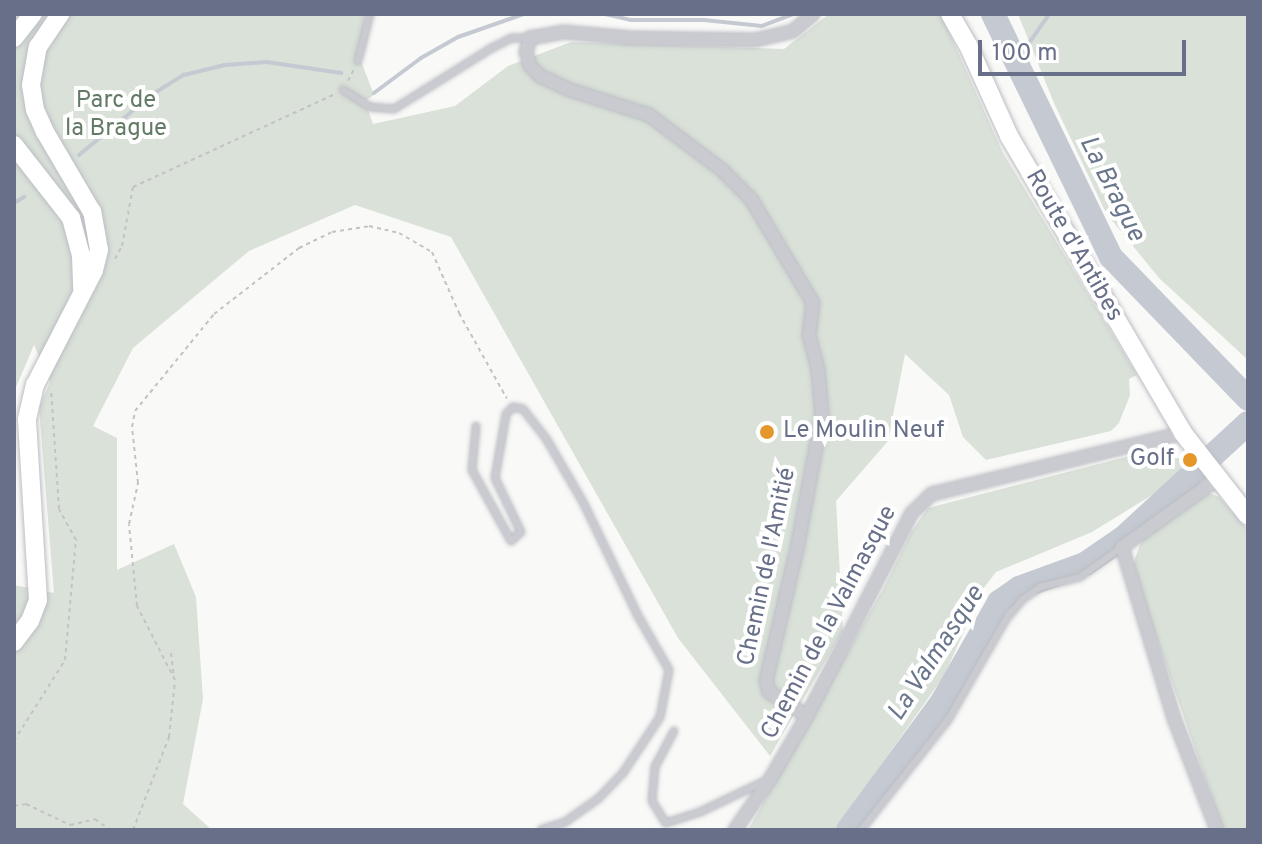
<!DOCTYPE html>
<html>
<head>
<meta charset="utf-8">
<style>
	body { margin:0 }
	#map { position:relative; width:1262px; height:844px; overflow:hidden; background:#f9f9f7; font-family:Overpass,sans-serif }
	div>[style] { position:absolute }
	.green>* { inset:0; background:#d9e1d8 }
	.stream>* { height:4px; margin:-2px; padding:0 2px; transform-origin:2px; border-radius:2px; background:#c5cad2 }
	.river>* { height:24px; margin:-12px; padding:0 12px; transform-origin:12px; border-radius:12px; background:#c5cad2 }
	.path>* { height:2px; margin-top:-1px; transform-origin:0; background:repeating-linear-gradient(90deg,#c3c3c6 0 4px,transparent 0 8px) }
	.roads { filter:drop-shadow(0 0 2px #bcbdc4) drop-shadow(0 0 2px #bcbdc4) }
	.lane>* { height:6px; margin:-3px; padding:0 3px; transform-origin:3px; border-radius:3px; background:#cacbd0 }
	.street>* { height:12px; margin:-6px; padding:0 6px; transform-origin:6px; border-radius:6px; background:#cacbd0 }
	.secondary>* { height:18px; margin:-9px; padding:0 9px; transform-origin:9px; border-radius:9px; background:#fff }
	.dots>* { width:22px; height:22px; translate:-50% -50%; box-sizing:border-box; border:4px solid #fff; border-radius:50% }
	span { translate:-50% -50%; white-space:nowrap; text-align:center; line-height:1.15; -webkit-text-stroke:8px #fff; paint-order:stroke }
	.park-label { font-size:24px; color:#637a66 }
	.street-label { font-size:24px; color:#686f88 }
	.poi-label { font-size:24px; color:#686f88 }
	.left { translate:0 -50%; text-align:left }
	.right { translate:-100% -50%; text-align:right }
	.water-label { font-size:26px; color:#69768b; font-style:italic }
	.frame { position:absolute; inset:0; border:16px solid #686f88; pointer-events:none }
	.scale { position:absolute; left:978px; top:40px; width:208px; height:36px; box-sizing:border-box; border:4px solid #686f88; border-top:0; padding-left:10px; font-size:24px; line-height:28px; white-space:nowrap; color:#686f88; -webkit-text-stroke:6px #fff; paint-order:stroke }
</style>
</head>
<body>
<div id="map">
	<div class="green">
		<div style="clip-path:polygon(14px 14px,365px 14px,359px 56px,374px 95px,365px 101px,373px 124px,455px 106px,508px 66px,571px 42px,784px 49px,829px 14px,941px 14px,1003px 153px,1137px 375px,1129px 379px,1130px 395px,1119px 423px,1111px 431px,986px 460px,963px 437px,949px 395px,905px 354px,888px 441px,836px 501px,843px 631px,770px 756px,678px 638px,451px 237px,355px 205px,249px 251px,133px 348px,93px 426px,117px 438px,117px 570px,174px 544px,196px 597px,203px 699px,183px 804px,212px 830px,14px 830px,14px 585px,54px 593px,39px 408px,50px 382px,34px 345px,14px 392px)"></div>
		<div style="clip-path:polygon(1018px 14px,1248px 14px,1248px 360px,1159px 278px,1106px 213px,1054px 103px)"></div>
		<div style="clip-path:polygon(1149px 451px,1167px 452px,1180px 459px,1184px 471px,1178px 479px,1092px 532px,996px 572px,983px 589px,944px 676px,835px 830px,748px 830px,883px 589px,911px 532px,928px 508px)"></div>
		<div style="clip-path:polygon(1209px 493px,1219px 497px,1248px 530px,1248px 830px,1223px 830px,1132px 567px,1142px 539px)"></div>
	</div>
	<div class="stream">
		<div style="left:605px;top:14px;width:26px;rotate:13deg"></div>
		<div style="left:630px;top:20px;width:74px"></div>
		<div style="left:704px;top:20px;width:58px;rotate:5.9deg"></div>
		<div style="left:762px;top:26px;width:34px;rotate:-21deg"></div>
		<div style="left:1013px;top:51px;width:18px;rotate:-27deg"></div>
		<div style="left:1029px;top:43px;width:35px;rotate:-55deg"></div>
		<div style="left:374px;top:93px;width:59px;rotate:-36.7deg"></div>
		<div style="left:421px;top:58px;width:43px;rotate:-29.6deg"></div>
		<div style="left:458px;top:37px;width:70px;rotate:-19.2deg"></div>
		<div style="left:79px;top:155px;width:96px;rotate:-39.5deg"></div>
		<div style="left:153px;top:94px;width:36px;rotate:-32deg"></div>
		<div style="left:184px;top:75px;width:42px;rotate:-13.7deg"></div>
		<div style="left:225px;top:65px;width:42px;rotate:-4.1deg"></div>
		<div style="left:267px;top:62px;width:75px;rotate:8.5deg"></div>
		<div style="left:14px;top:203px;width:12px;rotate:-31deg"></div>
	</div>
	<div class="river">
		<div style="left:993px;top:14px;width:270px;rotate:64.1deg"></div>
		<div style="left:1111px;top:257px;width:197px;rotate:46deg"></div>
		<div style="left:848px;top:830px;width:159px;rotate:-53.7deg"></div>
		<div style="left:942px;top:702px;width:115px;rotate:-60.3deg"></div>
		<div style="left:999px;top:602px;width:24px;rotate:-35deg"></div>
		<div style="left:1019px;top:588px;width:70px;rotate:-20deg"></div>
		<div style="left:1085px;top:564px;width:46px;rotate:-34.4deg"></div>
		<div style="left:1123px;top:538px;width:170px;rotate:-42.6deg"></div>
	</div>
	<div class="path">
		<div style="left:348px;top:81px;width:13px;rotate:-63deg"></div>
		<div style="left:115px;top:259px;width:15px;rotate:-62deg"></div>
		<div style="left:122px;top:246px;width:60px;rotate:-79.4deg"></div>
		<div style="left:133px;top:187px;width:222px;rotate:-24.7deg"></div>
		<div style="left:171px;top:653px;width:23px;rotate:83deg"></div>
		<div style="left:175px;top:680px;width:83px;rotate:-117.2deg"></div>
		<div style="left:137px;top:606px;width:82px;rotate:-95.6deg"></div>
		<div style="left:129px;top:524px;width:42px;rotate:-77.6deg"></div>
		<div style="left:138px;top:483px;width:56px;rotate:-96.1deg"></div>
		<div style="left:132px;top:427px;width:16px;rotate:-79deg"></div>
		<div style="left:135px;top:411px;width:125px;rotate:-50.8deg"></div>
		<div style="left:214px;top:314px;width:108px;rotate:-37.8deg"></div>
		<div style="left:299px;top:248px;width:37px;rotate:-26deg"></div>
		<div style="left:332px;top:232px;width:37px;rotate:-9deg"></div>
		<div style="left:369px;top:226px;width:31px;rotate:13deg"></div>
		<div style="left:399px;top:233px;width:38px;rotate:30deg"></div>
		<div style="left:432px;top:252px;width:67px;rotate:66.1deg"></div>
		<div style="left:459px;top:313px;width:98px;rotate:60.8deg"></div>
		<div style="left:14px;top:741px;width:96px;rotate:-57.8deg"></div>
		<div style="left:65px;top:660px;width:121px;rotate:-84.8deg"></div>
		<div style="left:76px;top:540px;width:35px;rotate:-119deg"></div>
		<div style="left:59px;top:509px;width:119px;rotate:-93.8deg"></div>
		<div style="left:14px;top:806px;width:12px;rotate:-9deg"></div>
		<div style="left:26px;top:804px;width:49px;rotate:25.5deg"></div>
		<div style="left:70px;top:825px;width:26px;rotate:-13deg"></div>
		<div style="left:95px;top:819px;width:19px;rotate:36deg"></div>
		<div style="left:133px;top:830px;width:100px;rotate:-68.8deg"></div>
		<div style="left:169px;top:737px;width:55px;rotate:-83.8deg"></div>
	</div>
	<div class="roads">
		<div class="lane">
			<div style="left:358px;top:61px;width:49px;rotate:-75.7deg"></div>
			<div style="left:343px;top:90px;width:32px;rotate:32deg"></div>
			<div style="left:370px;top:107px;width:24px;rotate:5deg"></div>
			<div style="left:394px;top:109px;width:113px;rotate:-32deg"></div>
			<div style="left:490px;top:49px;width:25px;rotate:-27deg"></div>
			<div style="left:512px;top:38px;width:18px"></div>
			<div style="left:476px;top:426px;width:44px;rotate:95.2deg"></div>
			<div style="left:472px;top:470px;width:81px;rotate:61.2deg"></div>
			<div style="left:511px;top:541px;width:13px;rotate:-42deg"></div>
			<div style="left:521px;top:532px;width:60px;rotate:-115.7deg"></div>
			<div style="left:495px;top:478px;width:65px;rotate:-80.2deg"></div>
			<div style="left:506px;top:414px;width:10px;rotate:-45deg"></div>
			<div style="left:513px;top:407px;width:10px;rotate:11deg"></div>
			<div style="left:523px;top:409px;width:39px;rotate:52deg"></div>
			<div style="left:547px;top:440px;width:72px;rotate:59.9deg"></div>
			<div style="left:583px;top:502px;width:127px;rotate:64.2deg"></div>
			<div style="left:638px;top:616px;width:62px;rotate:60.1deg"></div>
			<div style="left:669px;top:670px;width:48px;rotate:100.8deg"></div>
			<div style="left:660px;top:717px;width:67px;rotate:123.5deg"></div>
			<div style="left:623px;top:773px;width:35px;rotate:134deg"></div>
			<div style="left:599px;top:798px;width:42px;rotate:144.8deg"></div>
			<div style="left:565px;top:822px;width:25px;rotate:162deg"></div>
			<div style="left:674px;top:731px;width:40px;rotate:118deg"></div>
			<div style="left:655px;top:766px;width:35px;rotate:95deg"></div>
			<div style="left:652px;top:801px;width:26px;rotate:58deg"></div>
			<div style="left:666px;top:823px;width:36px;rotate:-18deg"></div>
			<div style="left:700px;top:812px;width:72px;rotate:-25.5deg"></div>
			<div style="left:861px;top:830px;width:140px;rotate:-51.7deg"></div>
			<div style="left:948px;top:720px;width:116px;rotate:-60.1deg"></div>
			<div style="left:1006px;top:619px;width:26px;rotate:-50deg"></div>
			<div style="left:1023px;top:599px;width:21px;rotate:-35deg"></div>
			<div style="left:1040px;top:587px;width:41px;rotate:-14deg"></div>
			<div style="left:1080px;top:577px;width:52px;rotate:-35.5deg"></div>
		</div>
		<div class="street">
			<div style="left:1216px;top:480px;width:115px;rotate:144.5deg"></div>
			<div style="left:1122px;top:547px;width:182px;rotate:73.1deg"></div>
			<div style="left:1175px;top:721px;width:117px;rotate:68.9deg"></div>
			<div style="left:807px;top:716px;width:45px;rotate:-147.7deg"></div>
			<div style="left:769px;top:692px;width:11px;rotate:-105deg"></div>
			<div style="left:766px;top:681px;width:136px;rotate:-76.8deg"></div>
			<div style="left:797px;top:549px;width:136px;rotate:-79.4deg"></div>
			<div style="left:822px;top:415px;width:46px;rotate:-95deg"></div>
			<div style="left:818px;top:369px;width:35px;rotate:-105deg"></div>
			<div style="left:809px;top:335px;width:32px;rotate:-83deg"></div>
			<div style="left:813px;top:303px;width:121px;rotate:-120.8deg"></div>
			<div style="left:751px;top:199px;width:41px;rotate:-135deg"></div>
			<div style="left:722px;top:170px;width:91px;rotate:-143deg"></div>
			<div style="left:649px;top:115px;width:83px;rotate:-162.4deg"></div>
			<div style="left:570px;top:90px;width:33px;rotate:-155deg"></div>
			<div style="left:540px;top:76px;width:14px;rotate:-135deg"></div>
			<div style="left:530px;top:66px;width:15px;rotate:-106deg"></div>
			<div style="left:526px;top:52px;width:15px;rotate:-74deg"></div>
			<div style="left:530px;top:38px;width:35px;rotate:-10deg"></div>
			<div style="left:564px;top:32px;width:67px;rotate:5.1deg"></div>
			<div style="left:631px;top:38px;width:124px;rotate:0.9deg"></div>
			<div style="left:755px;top:40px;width:39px;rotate:-13deg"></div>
			<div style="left:793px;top:31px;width:26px;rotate:-40deg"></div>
			<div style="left:735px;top:830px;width:63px;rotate:-55.3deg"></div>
			<div style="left:771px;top:778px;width:72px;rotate:-59.9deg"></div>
			<div style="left:807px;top:716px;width:229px;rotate:-62.7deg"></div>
			<div style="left:912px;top:513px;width:28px;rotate:-44deg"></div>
			<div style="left:932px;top:494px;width:258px;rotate:-13.7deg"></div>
		</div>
		<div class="secondary">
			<div style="left:950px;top:14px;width:36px;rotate:60deg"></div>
			<div style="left:968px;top:45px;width:100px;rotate:65.7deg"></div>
			<div style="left:1009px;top:136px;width:344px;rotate:59.6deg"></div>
			<div style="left:1183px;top:433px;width:105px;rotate:51.9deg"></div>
			<div style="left:14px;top:38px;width:31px;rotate:-52deg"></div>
			<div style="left:14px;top:145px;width:93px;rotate:52deg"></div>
			<div style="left:71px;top:218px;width:38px;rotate:75deg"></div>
			<div style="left:81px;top:255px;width:34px;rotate:88deg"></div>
			<div style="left:14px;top:642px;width:26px;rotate:-53deg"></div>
			<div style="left:30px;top:621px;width:22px;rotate:-69deg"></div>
			<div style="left:38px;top:600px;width:181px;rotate:-93.5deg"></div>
			<div style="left:27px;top:419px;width:35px;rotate:-77deg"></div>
			<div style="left:35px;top:385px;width:129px;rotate:-62.8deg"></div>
			<div style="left:94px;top:270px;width:21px;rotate:-76deg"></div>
			<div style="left:99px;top:250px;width:39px;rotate:-100deg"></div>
			<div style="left:92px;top:212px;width:93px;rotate:-120.4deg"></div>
			<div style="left:45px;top:132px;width:24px;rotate:-114deg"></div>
			<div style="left:35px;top:110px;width:25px;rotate:-99deg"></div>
			<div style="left:31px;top:85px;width:39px;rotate:-80deg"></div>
			<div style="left:38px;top:47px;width:40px;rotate:-56deg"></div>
		</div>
	</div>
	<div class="dots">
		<div style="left:767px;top:432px;background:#e5972b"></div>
		<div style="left:1190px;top:460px;background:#e5972b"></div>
	</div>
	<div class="park-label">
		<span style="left:116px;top:116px">Parc de<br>la Brague</span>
	</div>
	<div class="street-label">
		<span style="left:1073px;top:246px;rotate:60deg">Route d'Antibes</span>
		<span style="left:768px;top:567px;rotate:-78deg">Chemin de l'Amitié</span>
		<span style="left:830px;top:623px;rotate:-62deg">Chemin de la Valmasque</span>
	</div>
	<div class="poi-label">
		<span class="left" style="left:783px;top:432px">Le Moulin Neuf</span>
		<span class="right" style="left:1174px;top:460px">Golf</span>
	</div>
	<div class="water-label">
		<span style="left:1111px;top:189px;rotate:63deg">La Brague</span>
		<span style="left:937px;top:654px;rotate:-57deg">La Valmasque</span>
	</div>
	<div class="frame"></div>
	<div class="scale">100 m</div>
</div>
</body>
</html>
